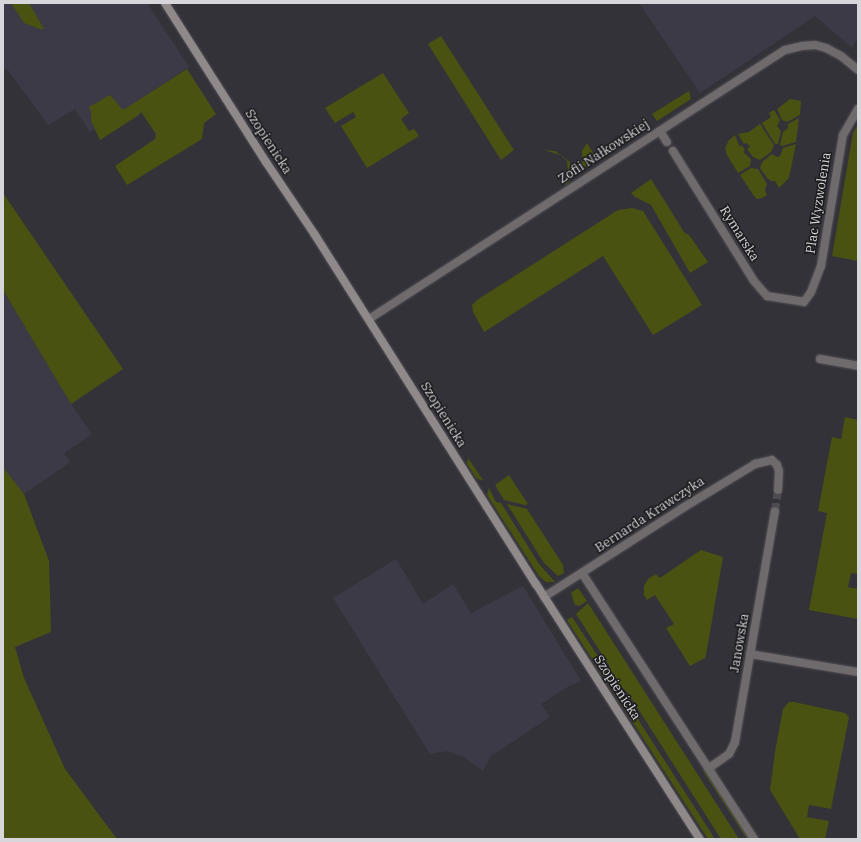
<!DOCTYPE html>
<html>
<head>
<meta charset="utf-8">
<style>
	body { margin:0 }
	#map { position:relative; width:861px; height:842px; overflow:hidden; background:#343239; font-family:"IBM Plex Serif",serif }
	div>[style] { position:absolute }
	.built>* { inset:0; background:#3d3a47 }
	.green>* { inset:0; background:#495211 }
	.street-tunnel>* { height:8px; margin-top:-4px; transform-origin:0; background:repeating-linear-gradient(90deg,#4c4b51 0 8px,transparent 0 12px) }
	.roads { filter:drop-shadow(0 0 1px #515056) drop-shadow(0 0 1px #515056) }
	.street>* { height:8px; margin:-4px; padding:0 4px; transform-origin:4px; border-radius:4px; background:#6f6a6b }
	.secondary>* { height:8px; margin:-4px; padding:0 4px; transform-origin:4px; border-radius:4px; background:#8f898a }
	span { translate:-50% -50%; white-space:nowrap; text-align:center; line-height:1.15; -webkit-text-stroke:3px #1b1b1e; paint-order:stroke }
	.street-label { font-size:13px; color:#d7d6da }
	.frame { position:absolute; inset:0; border:4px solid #d7d6da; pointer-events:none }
</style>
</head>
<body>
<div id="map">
	<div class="built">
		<div style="clip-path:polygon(3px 3px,147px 3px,189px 67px,90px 132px,75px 109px,48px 125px,8px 70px,3px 68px)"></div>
		<div style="clip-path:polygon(639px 3px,858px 3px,858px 37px,852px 48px,815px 16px,700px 93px)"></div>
		<div style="clip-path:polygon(3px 290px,71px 404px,92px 434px,64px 453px,70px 462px,24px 494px,3px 467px)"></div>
		<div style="clip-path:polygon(396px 559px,423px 604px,453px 584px,471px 613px,523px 586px,581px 681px,569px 686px,541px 704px,550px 717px,491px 756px,483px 771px,464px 757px,447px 751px,430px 754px,333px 598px)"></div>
	</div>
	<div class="green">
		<div style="clip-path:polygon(11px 3px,29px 3px,44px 29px,40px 29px,24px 23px)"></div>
		<div style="clip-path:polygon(441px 36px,514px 150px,501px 160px,428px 44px)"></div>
		<div style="clip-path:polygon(187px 69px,216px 114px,204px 123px,202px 139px,127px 185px,115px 166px,155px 139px,156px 134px,141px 112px,139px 115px,100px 140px,91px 121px,91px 112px,89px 107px,110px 95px,123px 110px)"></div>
		<div style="clip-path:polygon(383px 73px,409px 113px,401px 119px,409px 131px,414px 129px,419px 136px,367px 168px,341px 126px,356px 117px,353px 112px,335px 123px,325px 108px)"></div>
		<div style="clip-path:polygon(689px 91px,691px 99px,657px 121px,652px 114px)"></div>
		<div style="clip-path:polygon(790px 99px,801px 101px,800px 115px,787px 122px,782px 120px,777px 109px)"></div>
		<div style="clip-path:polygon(774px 110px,780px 120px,777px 126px,781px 131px,778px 144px,775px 144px,762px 123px,771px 117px,769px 113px)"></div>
		<div style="clip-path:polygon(799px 118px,796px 142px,782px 146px,780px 145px,783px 132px,788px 128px,788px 124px)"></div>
		<div style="clip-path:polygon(760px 124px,774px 145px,771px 152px,760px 160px,753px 157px,747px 149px,750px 147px,747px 143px,744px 144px,738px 134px,749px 132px)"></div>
		<div style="clip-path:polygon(858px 124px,858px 261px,832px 256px,853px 133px)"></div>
		<div style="clip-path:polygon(735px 135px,740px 147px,742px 145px,745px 150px,743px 152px,751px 159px,750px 166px,738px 173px,727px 155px,725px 148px,729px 140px)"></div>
		<div style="clip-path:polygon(587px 143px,596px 158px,586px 168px,582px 164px,582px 151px)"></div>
		<div style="clip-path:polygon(796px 144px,789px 178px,779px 188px,775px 181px,771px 181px,767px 178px,760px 168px,762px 162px,772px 154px,777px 157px,780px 156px,783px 148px)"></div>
		<div style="clip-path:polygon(544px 150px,555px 151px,570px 162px,570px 181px,564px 186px,567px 180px,568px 171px,567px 161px,560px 155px)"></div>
		<div style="clip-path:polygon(751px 168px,758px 169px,767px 184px,765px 190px,767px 195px,762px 198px,757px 199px,754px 196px,740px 175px)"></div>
		<div style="clip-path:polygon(651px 179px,684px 232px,689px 235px,708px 262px,690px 273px,651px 205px,635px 197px,631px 193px)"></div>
		<div style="clip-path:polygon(3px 193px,123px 369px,71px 404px,3px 290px)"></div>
		<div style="clip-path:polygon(632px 208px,643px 211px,702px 305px,653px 335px,603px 256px,484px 332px,473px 312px,472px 305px,477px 300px,618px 210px)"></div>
		<div style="clip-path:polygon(845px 417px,858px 420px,858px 574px,851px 573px,848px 587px,858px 589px,858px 619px,809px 610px,827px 513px,818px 511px,832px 437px,841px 439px)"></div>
		<div style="clip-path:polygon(468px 458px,483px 480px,477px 479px,467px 464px)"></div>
		<div style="clip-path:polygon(3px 467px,24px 494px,49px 561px,51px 632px,15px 647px,24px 678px,65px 769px,117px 839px,3px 839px)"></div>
		<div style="clip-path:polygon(509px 475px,516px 486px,528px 504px,525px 505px,504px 500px,495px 485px)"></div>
		<div style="clip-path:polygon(489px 488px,496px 502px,501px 503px,539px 564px,555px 582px,546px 582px,539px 576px,487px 495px)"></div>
		<div style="clip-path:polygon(507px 504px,527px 509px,563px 565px,564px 573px,558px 576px,544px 563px)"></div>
		<div style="clip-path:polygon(701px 550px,723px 557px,706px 655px,705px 658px,690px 666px,666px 628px,674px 624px,655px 595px,647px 600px,644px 595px,644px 586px,648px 579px,656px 574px,660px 578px)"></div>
		<div style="clip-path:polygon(578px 588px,587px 601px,579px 606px,575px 605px,571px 593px)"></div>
		<div style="clip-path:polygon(588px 603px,739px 839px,721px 839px,628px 693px,614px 680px,609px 665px,576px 614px)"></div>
		<div style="clip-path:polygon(572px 617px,605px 667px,610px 683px,623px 696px,715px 839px,708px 839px,567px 620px)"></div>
		<div style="clip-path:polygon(789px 702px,794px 702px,845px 713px,849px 717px,831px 809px,809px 805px,807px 817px,829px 821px,825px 839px,800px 839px,770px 790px,775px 752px,783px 709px)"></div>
		<div style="clip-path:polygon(705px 769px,750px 839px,747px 839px,703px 771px)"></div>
	</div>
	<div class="street-tunnel">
		<div style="left:775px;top:511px;width:21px;rotate:-82deg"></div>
	</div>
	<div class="roads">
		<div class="street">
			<div style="left:660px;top:131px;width:13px;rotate:58deg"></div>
			<div style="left:673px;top:151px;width:153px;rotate:58.1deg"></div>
			<div style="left:754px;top:281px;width:20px;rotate:49deg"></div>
			<div style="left:767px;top:296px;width:37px;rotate:9deg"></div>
			<div style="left:804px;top:302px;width:12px;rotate:-55deg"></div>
			<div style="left:811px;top:292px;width:28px;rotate:-69deg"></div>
			<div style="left:821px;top:266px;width:133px;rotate:-80.5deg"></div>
			<div style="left:843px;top:135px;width:30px;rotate:-60deg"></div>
			<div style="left:369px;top:319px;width:495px;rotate:-32.9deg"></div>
			<div style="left:785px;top:50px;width:17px;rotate:-13deg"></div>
			<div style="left:802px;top:46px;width:13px;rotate:-4deg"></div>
			<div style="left:815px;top:45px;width:11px;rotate:15deg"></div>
			<div style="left:826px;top:48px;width:17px;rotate:28deg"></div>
			<div style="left:841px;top:56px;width:22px;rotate:39deg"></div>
			<div style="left:820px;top:359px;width:39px;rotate:10deg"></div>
			<div style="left:582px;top:573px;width:317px;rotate:57.1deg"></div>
			<div style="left:544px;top:597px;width:163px;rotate:-32.7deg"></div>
			<div style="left:681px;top:509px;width:87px;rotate:-31.3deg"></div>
			<div style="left:755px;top:464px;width:17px;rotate:-13deg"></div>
			<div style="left:772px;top:460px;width:7px;rotate:45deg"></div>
			<div style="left:777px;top:465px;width:6px;rotate:72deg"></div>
			<div style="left:779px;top:471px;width:19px;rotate:93deg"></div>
			<div style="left:750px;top:654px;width:109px;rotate:9.5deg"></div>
			<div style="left:709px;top:768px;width:24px;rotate:-35deg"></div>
			<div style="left:729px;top:754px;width:13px;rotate:-63deg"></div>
			<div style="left:735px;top:742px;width:234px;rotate:-80.2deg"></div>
		</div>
		<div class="secondary">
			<div style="left:165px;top:3px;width:188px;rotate:57.6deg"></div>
			<div style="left:266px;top:162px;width:88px;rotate:56.1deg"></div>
			<div style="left:315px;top:235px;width:413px;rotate:57.7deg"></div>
			<div style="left:536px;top:584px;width:303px;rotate:57.3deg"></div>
		</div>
	</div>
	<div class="street-label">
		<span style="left:268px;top:142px;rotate:57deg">Szopienicka</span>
		<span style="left:604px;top:152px;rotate:-33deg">Zofii Nałkowskiej</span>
		<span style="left:819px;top:203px;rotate:-81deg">Plac Wyzwolenia</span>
		<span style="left:739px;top:234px;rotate:58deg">Rymarska</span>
		<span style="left:443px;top:415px;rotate:58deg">Szopienicka</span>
		<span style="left:650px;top:515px;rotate:-33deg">Bernarda Krawczyka</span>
		<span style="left:740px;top:643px;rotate:-80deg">Janowska</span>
		<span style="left:617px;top:688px;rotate:57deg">Szopienicka</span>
	</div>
	<div class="frame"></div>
</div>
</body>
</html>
